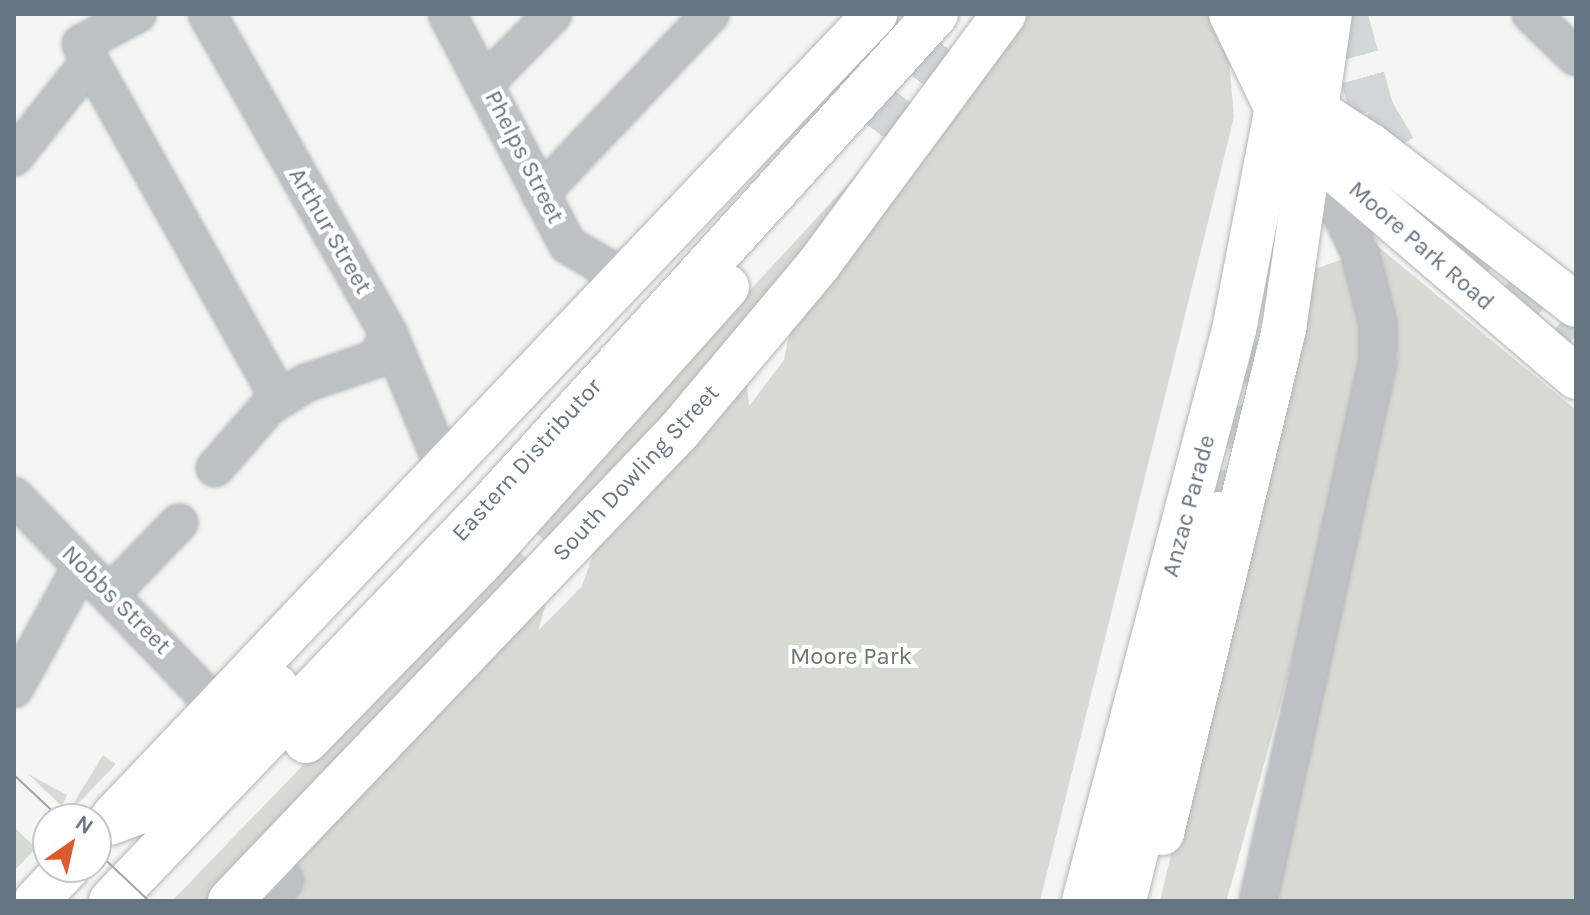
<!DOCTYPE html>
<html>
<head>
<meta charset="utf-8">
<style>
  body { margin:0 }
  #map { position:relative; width:1590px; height:915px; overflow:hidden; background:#f5f6f2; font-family:Karla,sans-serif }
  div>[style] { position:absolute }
  .green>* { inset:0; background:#d5dad2 }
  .highway-tunnel>* { height:44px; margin-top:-22px; transform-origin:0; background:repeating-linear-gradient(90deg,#d1d6d6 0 44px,transparent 0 66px) }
  .roads { filter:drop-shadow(0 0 2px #b0b5b9) drop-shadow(0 0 2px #b0b5b9) }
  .minor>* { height:36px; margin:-18px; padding:0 18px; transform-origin:18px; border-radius:18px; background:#bcc1c4 }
  .major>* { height:44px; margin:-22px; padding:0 22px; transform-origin:22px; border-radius:22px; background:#fff }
  .highway>* { height:44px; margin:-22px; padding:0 22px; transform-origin:22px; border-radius:22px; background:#fff }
  .tram>* { height:2px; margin:-1px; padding:0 1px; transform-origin:1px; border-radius:1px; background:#9ea5aa }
  span { translate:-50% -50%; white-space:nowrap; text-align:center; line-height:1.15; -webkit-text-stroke:8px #fff; paint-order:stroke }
  .street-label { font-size:24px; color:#667582 }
  .park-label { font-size:24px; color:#687965 }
  .frame { position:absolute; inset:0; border:16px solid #667582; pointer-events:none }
  .north { position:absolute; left:32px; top:803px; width:80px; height:80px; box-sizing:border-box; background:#fff; border:2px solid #c2c8cd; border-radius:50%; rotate:34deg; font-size:22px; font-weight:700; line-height:32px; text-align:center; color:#667582 }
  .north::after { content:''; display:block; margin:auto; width:28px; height:36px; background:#da5b2e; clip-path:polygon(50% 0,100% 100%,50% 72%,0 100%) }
</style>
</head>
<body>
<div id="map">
  <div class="green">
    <div style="clip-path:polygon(1022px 14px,1207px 14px,1228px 49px,1234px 117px,1040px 901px,277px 901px,281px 869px,550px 589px,538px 631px,582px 586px,600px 534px,746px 374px,749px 406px,784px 360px,793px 316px)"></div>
    <div style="clip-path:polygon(870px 160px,862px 196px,549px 545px,531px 528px)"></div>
    <div style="clip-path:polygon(1375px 244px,1576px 410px,1576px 901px,1272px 901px,1398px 357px)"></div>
    <div style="clip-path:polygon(1349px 257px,1365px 331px,1353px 437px,1233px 878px,1226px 901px,1160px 901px,1309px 271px)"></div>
    <div style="clip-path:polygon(514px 546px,531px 563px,209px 901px,172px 901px)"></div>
    <div style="clip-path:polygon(103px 755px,116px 764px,69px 813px,28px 774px,67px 795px,63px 804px,70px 809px)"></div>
    <div style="clip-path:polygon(14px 827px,36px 848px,14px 871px)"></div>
  </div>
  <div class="highway-tunnel">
    <div style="left:1345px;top:14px;width:101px;rotate:74.4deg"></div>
    <div style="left:1372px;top:111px;width:77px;rotate:59.4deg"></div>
    <div style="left:870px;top:127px;width:120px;rotate:-52.5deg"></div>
    <div style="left:1463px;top:234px;width:152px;rotate:41.8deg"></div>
    <div style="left:1220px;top:514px;width:193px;rotate:-80.1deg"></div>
  </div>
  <div class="roads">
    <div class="minor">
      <div style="left:207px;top:14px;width:369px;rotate:60.4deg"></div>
      <div style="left:389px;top:335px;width:130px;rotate:67.4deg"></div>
      <div style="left:447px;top:14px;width:261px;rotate:62.4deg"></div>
      <div style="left:568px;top:245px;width:65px;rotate:30.5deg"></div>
      <div style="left:1531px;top:14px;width:62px;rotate:43.7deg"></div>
      <div style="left:90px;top:61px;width:388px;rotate:60.7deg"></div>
      <div style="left:486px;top:82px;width:95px;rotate:-45.4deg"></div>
      <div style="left:14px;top:157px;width:122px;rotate:-51.6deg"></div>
      <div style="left:90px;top:61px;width:19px;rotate:-118deg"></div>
      <div style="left:81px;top:44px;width:64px;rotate:-28.2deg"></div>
      <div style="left:540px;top:194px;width:248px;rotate:-46.6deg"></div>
      <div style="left:215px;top:468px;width:82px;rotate:-48.9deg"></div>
      <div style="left:269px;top:406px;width:44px;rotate:-31.9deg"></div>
      <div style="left:306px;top:383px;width:74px;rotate:-18.9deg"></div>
      <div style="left:376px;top:359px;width:27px;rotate:-62deg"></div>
      <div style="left:14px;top:496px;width:291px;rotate:46.1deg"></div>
      <div style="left:113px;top:591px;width:95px;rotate:-45.9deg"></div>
      <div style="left:14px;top:689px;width:139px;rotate:-61.2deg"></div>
      <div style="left:265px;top:901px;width:28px;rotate:-46deg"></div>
      <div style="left:1258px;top:901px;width:553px;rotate:-77.47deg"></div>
      <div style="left:1378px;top:361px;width:37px;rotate:-90deg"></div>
      <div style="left:1378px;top:324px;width:73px;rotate:-104.2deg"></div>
      <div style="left:1360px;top:253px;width:110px;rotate:-115.9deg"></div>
    </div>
    <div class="major">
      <div style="left:1231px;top:14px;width:103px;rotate:64.2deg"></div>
      <div style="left:1276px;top:107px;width:53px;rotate:51.2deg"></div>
      <div style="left:1309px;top:148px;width:352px;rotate:40.6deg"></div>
      <div style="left:1290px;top:103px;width:23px;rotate:13deg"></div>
      <div style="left:1312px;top:108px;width:70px;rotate:32.8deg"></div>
      <div style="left:1371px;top:146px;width:259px;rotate:37.8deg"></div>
      <div style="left:114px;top:816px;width:1106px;rotate:-46.5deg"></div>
      <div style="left:1162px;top:833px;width:519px;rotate:-76.39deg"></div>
      <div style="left:1284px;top:329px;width:318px;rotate:-81.7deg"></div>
      <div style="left:36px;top:901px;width:47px;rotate:-46.7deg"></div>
      <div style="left:230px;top:901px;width:650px;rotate:-46.31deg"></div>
      <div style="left:679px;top:431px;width:218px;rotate:-50deg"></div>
      <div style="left:819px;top:264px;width:311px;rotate:-53.5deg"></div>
      <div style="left:1084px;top:901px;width:590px;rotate:-75.28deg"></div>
      <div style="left:1234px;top:330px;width:322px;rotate:-79.1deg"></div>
    </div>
    <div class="highway">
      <div style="left:1262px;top:14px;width:94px;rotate:81.4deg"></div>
      <div style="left:306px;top:741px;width:250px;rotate:-45.6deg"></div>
      <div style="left:481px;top:562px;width:369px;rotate:-48.2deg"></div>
      <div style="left:109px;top:823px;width:40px;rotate:-20.2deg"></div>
      <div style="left:147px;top:809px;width:178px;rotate:-43.6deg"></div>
      <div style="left:111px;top:901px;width:547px;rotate:-46.26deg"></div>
      <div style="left:489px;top:506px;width:665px;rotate:-47.74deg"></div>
      <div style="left:1124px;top:901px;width:399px;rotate:-76.1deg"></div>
    </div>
  </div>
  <div class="tram">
    <div style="left:14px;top:775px;width:64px;rotate:43.1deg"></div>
    <div style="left:96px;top:851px;width:73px;rotate:43.3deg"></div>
  </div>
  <div class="street-label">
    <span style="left:524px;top:157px;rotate:63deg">Phelps Street</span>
    <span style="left:330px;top:231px;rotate:60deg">Arthur Street</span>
    <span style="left:1421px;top:246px;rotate:41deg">Moore Park Road</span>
    <span style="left:527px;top:460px;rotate:-48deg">Eastern Distributor</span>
    <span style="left:636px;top:473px;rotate:-47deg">South Dowling Street</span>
    <span style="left:1189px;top:506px;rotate:-75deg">Anzac Parade</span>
    <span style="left:116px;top:600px;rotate:45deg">Nobbs Street</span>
  </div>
  <div class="park-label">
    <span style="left:851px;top:657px">Moore Park</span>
  </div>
  <div class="frame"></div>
  <div class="north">N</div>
</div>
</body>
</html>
